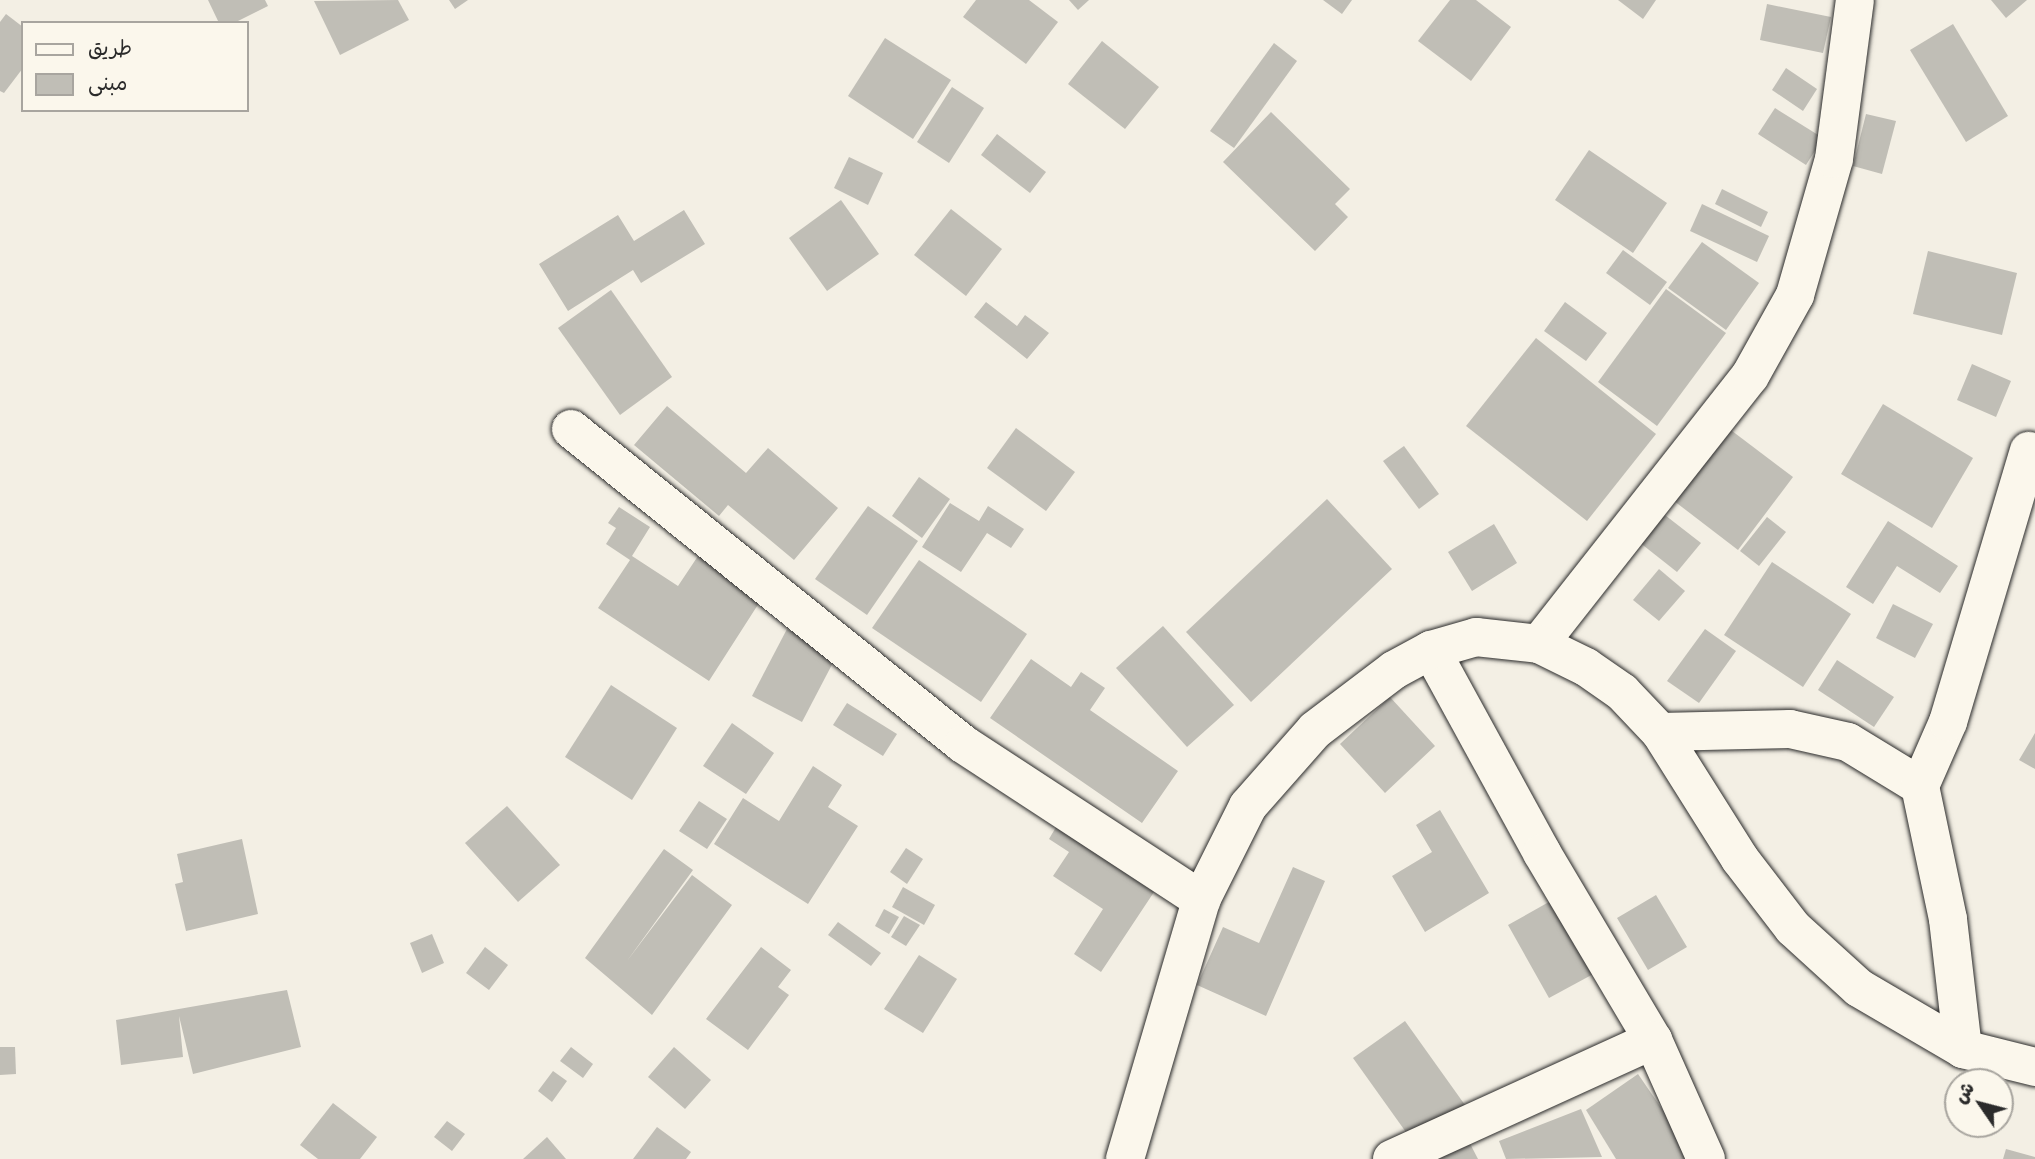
<!DOCTYPE html>
<html>
<head>
<meta charset="utf-8">
<style>
  body { margin:0 }
  #map { position:relative; width:2035px; height:1159px; overflow:hidden; background:#f3efe4; font-family:Mali,"Playpen Sans Arabic",sans-serif }
  div>[style] { position:absolute }
  .building>* { inset:0; background:#c0beb6 }
  .roads { filter:drop-shadow(0 0 2px #2b2b2b) drop-shadow(0 0 2px #2b2b2b) }
  .street>* { height:38px; margin:-19px; padding:0 19px; transform-origin:19px; border-radius:19px; background:#fbf7ec }
  .secondary>* { height:38px; margin:-19px; padding:0 19px; transform-origin:19px; border-radius:19px; background:#fbf7ec }
  span { translate:-50% -50%; white-space:nowrap; text-align:center; line-height:1.15; -webkit-text-stroke:7px #fbf7ec; paint-order:stroke }
  .legend { position:absolute; left:21px; top:21px; width:228px; height:91px; box-sizing:border-box; background:#fbf7ec; border:2px solid #a8a59f; margin:0; padding:9px 12px; list-style:none; font-size:21px; color:#2b2b2b }
  .legend li { display:flex; align-items:center; gap:14px; height:35px }
  .legend b { width:35px; border:2px solid #a8a59f }
  .north { position:absolute; left:1944px; top:1068px; width:70px; height:70px; box-sizing:border-box; background:#fbf7ec; border:2px solid #a8a59f; border-radius:50%; rotate:305deg; font-size:19px; font-weight:700; line-height:28px; text-align:center; color:#2b2b2b }
  .north::after { content:''; display:block; margin:auto; width:24px; height:32px; background:#2b2b2b; clip-path:polygon(50% 0,100% 100%,50% 72%,0 100%) }
</style>
</head>
<body>
<div id="map">
  <div class="building">
    <div style="clip-path:polygon(208px 0,265px 0,268px 6px,234px 23px,219px 23px)"></div>
    <div style="clip-path:polygon(398px 0,409px 20px,340px 55px,314px 1px)"></div>
    <div style="clip-path:polygon(449px 0,468px 0,455px 9px)"></div>
    <div style="clip-path:polygon(976px 0,1029px 0,1058px 22px,1026px 64px,963px 17px)"></div>
    <div style="clip-path:polygon(1069px 0,1089px 0,1078px 10px)"></div>
    <div style="clip-path:polygon(1323px 0,1352px 0,1342px 14px)"></div>
    <div style="clip-path:polygon(1450px 0,1476px 0,1511px 27px,1471px 81px,1418px 41px)"></div>
    <div style="clip-path:polygon(1618px 0,1656px 0,1643px 19px)"></div>
    <div style="clip-path:polygon(1991px 0,2027px 0,2006px 18px)"></div>
    <div style="clip-path:polygon(1767px 4px,1831px 17px,1823px 53px,1760px 40px)"></div>
    <div style="clip-path:polygon(6px 14px,23px 27px,23px 68px,4px 93px,0 91px,0 22px)"></div>
    <div style="clip-path:polygon(1953px 24px,2008px 116px,1966px 142px,1910px 50px)"></div>
    <div style="clip-path:polygon(885px 38px,951px 80px,913px 139px,848px 96px)"></div>
    <div style="clip-path:polygon(1102px 41px,1159px 87px,1125px 129px,1068px 84px)"></div>
    <div style="clip-path:polygon(1274px 43px,1297px 61px,1234px 148px,1210px 131px)"></div>
    <div style="clip-path:polygon(1786px 68px,1817px 89px,1803px 111px,1772px 90px)"></div>
    <div style="clip-path:polygon(952px 87px,984px 108px,949px 163px,917px 142px)"></div>
    <div style="clip-path:polygon(1775px 108px,1823px 138px,1806px 165px,1758px 134px)"></div>
    <div style="clip-path:polygon(1271px 112px,1350px 189px,1335px 204px,1348px 217px,1315px 251px,1223px 162px)"></div>
    <div style="clip-path:polygon(1866px 114px,1896px 121px,1882px 174px,1853px 166px)"></div>
    <div style="clip-path:polygon(997px 134px,1046px 172px,1030px 193px,981px 155px)"></div>
    <div style="clip-path:polygon(1589px 150px,1667px 203px,1633px 253px,1555px 200px)"></div>
    <div style="clip-path:polygon(849px 157px,883px 173px,868px 205px,834px 188px)"></div>
    <div style="clip-path:polygon(1722px 189px,1768px 212px,1761px 227px,1715px 204px)"></div>
    <div style="clip-path:polygon(841px 200px,879px 254px,827px 291px,789px 238px)"></div>
    <div style="clip-path:polygon(1702px 204px,1769px 236px,1757px 262px,1690px 231px)"></div>
    <div style="clip-path:polygon(951px 209px,1002px 249px,966px 296px,914px 255px)"></div>
    <div style="clip-path:polygon(684px 210px,705px 244px,641px 283px,633px 270px,568px 311px,539px 264px,618px 215px,634px 241px)"></div>
    <div style="clip-path:polygon(1702px 242px,1759px 283px,1726px 330px,1668px 288px)"></div>
    <div style="clip-path:polygon(1623px 250px,1667px 282px,1650px 305px,1606px 273px)"></div>
    <div style="clip-path:polygon(1928px 251px,2017px 273px,2002px 335px,1913px 314px)"></div>
    <div style="clip-path:polygon(1666px 289px,1726px 333px,1657px 426px,1598px 382px)"></div>
    <div style="clip-path:polygon(611px 290px,672px 377px,620px 415px,558px 328px)"></div>
    <div style="clip-path:polygon(986px 302px,1017px 326px,1025px 315px,1049px 333px,1027px 359px,974px 317px)"></div>
    <div style="clip-path:polygon(1565px 302px,1607px 333px,1586px 361px,1544px 331px)"></div>
    <div style="clip-path:polygon(1536px 338px,1656px 434px,1587px 521px,1466px 426px)"></div>
    <div style="clip-path:polygon(1972px 364px,2011px 381px,1996px 417px,1957px 400px)"></div>
    <div style="clip-path:polygon(1883px 404px,1973px 458px,1932px 528px,1841px 474px)"></div>
    <div style="clip-path:polygon(667px 406px,746px 473px,768px 448px,838px 508px,794px 560px,728px 505px,719px 516px,634px 445px)"></div>
    <div style="clip-path:polygon(1703px 409px,1793px 477px,1738px 550px,1648px 481px)"></div>
    <div style="clip-path:polygon(1016px 428px,1075px 472px,1046px 511px,987px 468px)"></div>
    <div style="clip-path:polygon(1404px 446px,1439px 494px,1419px 509px,1383px 461px)"></div>
    <div style="clip-path:polygon(919px 477px,950px 499px,922px 538px,892px 516px)"></div>
    <div style="clip-path:polygon(1327px 499px,1392px 569px,1251px 702px,1186px 632px)"></div>
    <div style="clip-path:polygon(950px 503px,979px 521px,988px 506px,1024px 529px,1011px 548px,987px 533px,961px 572px,922px 547px)"></div>
    <div style="clip-path:polygon(868px 506px,918px 541px,867px 615px,815px 579px)"></div>
    <div style="clip-path:polygon(619px 507px,650px 527px,632px 556px,678px 586px,704px 547px,768px 589px,709px 681px,598px 608px,630px 560px,606px 544px,616px 528px,608px 523px)"></div>
    <div style="clip-path:polygon(1661px 512px,1701px 543px,1677px 572px,1639px 542px)"></div>
    <div style="clip-path:polygon(1767px 517px,1786px 532px,1759px 566px,1740px 551px)"></div>
    <div style="clip-path:polygon(1888px 521px,1958px 566px,1940px 593px,1897px 566px,1873px 604px,1846px 587px)"></div>
    <div style="clip-path:polygon(1494px 524px,1517px 563px,1472px 591px,1448px 552px)"></div>
    <div style="clip-path:polygon(919px 560px,1027px 634px,981px 702px,872px 628px)"></div>
    <div style="clip-path:polygon(1772px 562px,1851px 614px,1803px 687px,1724px 635px)"></div>
    <div style="clip-path:polygon(1659px 569px,1685px 591px,1659px 621px,1633px 600px)"></div>
    <div style="clip-path:polygon(1893px 604px,1933px 624px,1915px 658px,1876px 638px)"></div>
    <div style="clip-path:polygon(1163px 626px,1234px 705px,1187px 747px,1116px 668px)"></div>
    <div style="clip-path:polygon(787px 629px,837px 655px,802px 722px,752px 696px)"></div>
    <div style="clip-path:polygon(1705px 629px,1736px 651px,1699px 703px,1667px 681px)"></div>
    <div style="clip-path:polygon(1031px 659px,1071px 687px,1081px 672px,1105px 688px,1090px 710px,1178px 771px,1142px 823px,990px 718px)"></div>
    <div style="clip-path:polygon(1837px 660px,1894px 697px,1874px 727px,1818px 690px)"></div>
    <div style="clip-path:polygon(611px 685px,677px 728px,632px 800px,565px 757px)"></div>
    <div style="clip-path:polygon(1390px 697px,1435px 746px,1385px 793px,1340px 744px)"></div>
    <div style="clip-path:polygon(847px 703px,897px 734px,883px 756px,833px 725px)"></div>
    <div style="clip-path:polygon(732px 723px,774px 753px,746px 794px,703px 766px)"></div>
    <div style="clip-path:polygon(2035px 733px,2035px 769px,2019px 760px)"></div>
    <div style="clip-path:polygon(813px 766px,842px 785px,828px 807px,858px 826px,808px 904px,714px 844px,743px 798px,779px 821px)"></div>
    <div style="clip-path:polygon(699px 801px,727px 819px,707px 849px,679px 831px)"></div>
    <div style="clip-path:polygon(507px 806px,560px 865px,518px 902px,465px 843px)"></div>
    <div style="clip-path:polygon(1440px 810px,1489px 893px,1425px 932px,1392px 876px,1432px 852px,1416px 825px)"></div>
    <div style="clip-path:polygon(1056px 827px,1154px 892px,1101px 972px,1074px 954px,1103px 909px,1053px 876px,1069px 852px,1049px 839px)"></div>
    <div style="clip-path:polygon(242px 839px,258px 914px,186px 931px,175px 884px,183px 882px,177px 854px)"></div>
    <div style="clip-path:polygon(906px 848px,923px 859px,907px 884px,890px 872px)"></div>
    <div style="clip-path:polygon(664px 849px,693px 870px,627px 961px,692px 875px,732px 905px,652px 1015px,585px 958px)"></div>
    <div style="clip-path:polygon(1293px 867px,1325px 881px,1266px 1016px,1197px 985px,1223px 927px,1259px 943px)"></div>
    <div style="clip-path:polygon(903px 887px,935px 905px,924px 925px,892px 907px)"></div>
    <div style="clip-path:polygon(1656px 895px,1687px 947px,1648px 970px,1617px 918px)"></div>
    <div style="clip-path:polygon(1556px 898px,1597px 972px,1549px 998px,1508px 925px)"></div>
    <div style="clip-path:polygon(884px 909px,899px 917px,889px 934px,875px 926px)"></div>
    <div style="clip-path:polygon(904px 916px,920px 925px,906px 946px,891px 937px)"></div>
    <div style="clip-path:polygon(838px 922px,881px 953px,871px 966px,828px 935px)"></div>
    <div style="clip-path:polygon(432px 934px,444px 963px,422px 973px,410px 943px)"></div>
    <div style="clip-path:polygon(485px 947px,508px 965px,489px 990px,466px 973px)"></div>
    <div style="clip-path:polygon(761px 947px,791px 970px,778px 987px,789px 995px,748px 1050px,706px 1019px)"></div>
    <div style="clip-path:polygon(919px 955px,957px 979px,923px 1033px,884px 1009px)"></div>
    <div style="clip-path:polygon(287px 990px,301px 1047px,193px 1074px,179px 1016px,183px 1057px,121px 1065px,116px 1020px)"></div>
    <div style="clip-path:polygon(1405px 1021px,1465px 1105px,1413px 1142px,1353px 1058px)"></div>
    <div style="clip-path:polygon(0 1047px,15px 1047px,16px 1074px,0 1075px)"></div>
    <div style="clip-path:polygon(571px 1047px,593px 1064px,583px 1078px,560px 1061px)"></div>
    <div style="clip-path:polygon(674px 1047px,711px 1080px,685px 1109px,648px 1077px)"></div>
    <div style="clip-path:polygon(553px 1071px,567px 1081px,552px 1102px,538px 1091px)"></div>
    <div style="clip-path:polygon(1638px 1074px,1693px 1154px,1686px 1159px,1616px 1159px,1586px 1110px)"></div>
    <div style="clip-path:polygon(333px 1103px,377px 1137px,360px 1159px,318px 1159px,300px 1145px)"></div>
    <div style="clip-path:polygon(1581px 1109px,1602px 1157px,1506px 1159px,1499px 1141px)"></div>
    <div style="clip-path:polygon(447px 1121px,465px 1134px,452px 1151px,434px 1137px)"></div>
    <div style="clip-path:polygon(657px 1127px,691px 1152px,686px 1159px,633px 1159px)"></div>
    <div style="clip-path:polygon(1465px 1134px,1478px 1159px,1416px 1159px)"></div>
    <div style="clip-path:polygon(547px 1137px,566px 1159px,523px 1159px)"></div>
    <div style="clip-path:polygon(2006px 1149px,2035px 1157px,2035px 1159px,2003px 1159px)"></div>
  </div>
  <div class="roads">
    <div class="street">
      <div style="left:571px;top:429px;width:503px;rotate:38.78deg"></div>
      <div style="left:963px;top:744px;width:285px;rotate:33.2deg"></div>
      <div style="left:1431px;top:650px;width:231px;rotate:61.3deg"></div>
      <div style="left:1542px;top:853px;width:217px;rotate:59.3deg"></div>
      <div style="left:1653px;top:1040px;width:130px;rotate:66deg"></div>
      <div style="left:1660px;top:732px;width:130px;rotate:-1.3deg"></div>
      <div style="left:1790px;top:729px;width:59px;rotate:12.6deg"></div>
      <div style="left:1848px;top:742px;width:84px;rotate:31.4deg"></div>
      <div style="left:1963px;top:1049px;width:131px;rotate:-96.6deg"></div>
      <div style="left:1948px;top:919px;width:136px;rotate:-101.9deg"></div>
      <div style="left:1920px;top:786px;width:70px;rotate:-66.4deg"></div>
      <div style="left:1948px;top:722px;width:283px;rotate:-73.4deg"></div>
      <div style="left:1392px;top:1159px;width:287px;rotate:-24.5deg"></div>
    </div>
    <div class="secondary">
      <div style="left:1539px;top:644px;width:341px;rotate:-51.8deg"></div>
      <div style="left:1750px;top:376px;width:93px;rotate:-60.9deg"></div>
      <div style="left:1795px;top:295px;width:141px;rotate:-74deg"></div>
      <div style="left:1834px;top:159px;width:160px;rotate:-82.5deg"></div>
      <div style="left:1125px;top:1159px;width:270px;rotate:-73.6deg"></div>
      <div style="left:1201px;top:900px;width:105px;rotate:-63.4deg"></div>
      <div style="left:1248px;top:806px;width:101px;rotate:-48.6deg"></div>
      <div style="left:1315px;top:730px;width:99px;rotate:-37.2deg"></div>
      <div style="left:1394px;top:670px;width:42px;rotate:-28.4deg"></div>
      <div style="left:1431px;top:650px;width:47px;rotate:-16.1deg"></div>
      <div style="left:1476px;top:637px;width:63px;rotate:6.3deg"></div>
      <div style="left:1539px;top:644px;width:52px;rotate:26.1deg"></div>
      <div style="left:1586px;top:667px;width:44px;rotate:34.8deg"></div>
      <div style="left:1622px;top:692px;width:55px;rotate:46.5deg"></div>
      <div style="left:1660px;top:732px;width:150px;rotate:57.8deg"></div>
      <div style="left:1740px;top:859px;width:87px;rotate:52.5deg"></div>
      <div style="left:1793px;top:928px;width:89px;rotate:42.3deg"></div>
      <div style="left:1859px;top:988px;width:121px;rotate:30.4deg"></div>
      <div style="left:1963px;top:1049px;width:74px;rotate:14deg"></div>
    </div>
  </div>
  <ul class="legend">
  <li><b style="height:9px;background:#fbf7ec"></b>طريق</li>
  <li><b style="height:19px;background:#c0beb6"></b>مبنى</li>
  </ul>
  <div class="north">ش</div>
</div>
</body>
</html>
